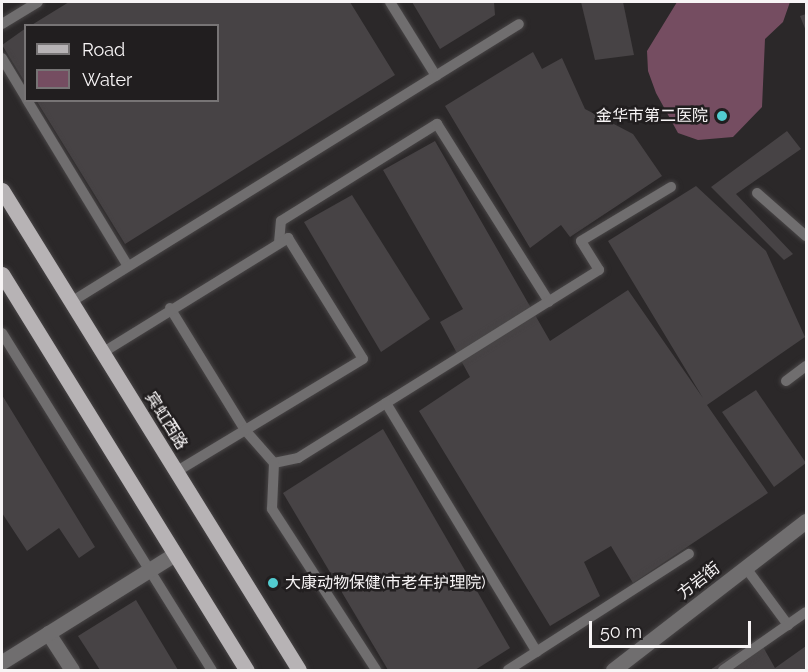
<!DOCTYPE html>
<html>
<head>
<meta charset="utf-8">
<style>
  body { margin:0 }
  #map { position:relative; width:808px; height:672px; overflow:hidden; background:#2b2829; font-family:Raleway,"Noto Sans SC",sans-serif }
  div>[style] { position:absolute }
  .water>* { inset:0; background:#754d61 }
  .building>* { inset:0; background:#474345 }
  .roads { filter:drop-shadow(0 0 2px #484546) drop-shadow(0 0 2px #484546) }
  .lane>* { height:10px; margin:-5px; padding:0 5px; transform-origin:5px; border-radius:5px; background:#706e6f }
  .street>* { height:15px; margin:-7.5px; padding:0 7.5px; transform-origin:7.5px; border-radius:7.5px; background:#706e6f }
  .primary>* { height:15px; margin:-7.5px; padding:0 7.5px; transform-origin:7.5px; border-radius:7.5px; background:#b7b3b5 }
  .dots>* { width:16px; height:16px; translate:-50% -50%; box-sizing:border-box; border:3px solid #211e1f; border-radius:50% }
  span { translate:-50% -50%; white-space:nowrap; text-align:center; line-height:1.15; -webkit-text-stroke:5px #211e1f; paint-order:stroke }
  .poi-label { font-size:16px; color:#f7f4f5 }
  .right { translate:-100% -50%; text-align:right }
  .left { translate:0 -50%; text-align:left }
  .street-label { font-size:16px; color:#f7f4f5 }
  .frame { position:absolute; inset:0; border:3px solid #f7f4f5; pointer-events:none }
  .legend { position:absolute; left:24px; top:24px; width:195px; height:78px; box-sizing:border-box; background:#211e1f; border:2px solid #777475; margin:0; padding:8px 10px; list-style:none; font-size:18px; color:#f7f4f5 }
  .legend li { display:flex; align-items:center; gap:12px; height:30px }
  .legend b { width:30px; border:2px solid #777475 }
  .scale { position:absolute; left:589px; top:621px; width:162px; height:27px; box-sizing:border-box; border:3px solid #f7f4f5; border-top:0; padding-left:8px; font-size:18px; line-height:21px; white-space:nowrap; color:#f7f4f5; -webkit-text-stroke:4px #211e1f; paint-order:stroke }
</style>
</head>
<body>
<div id="map">
  <div class="water">
    <div style="clip-path:polygon(677px 2px,790px 2px,783px 22px,765px 39px,762px 107px,733px 137px,698px 140px,678px 133px,656px 93px,648px 71px,647px 51px)"></div>
  </div>
  <div class="building">
    <div style="clip-path:polygon(69px 2px,350px 2px,395px 75px,125px 244px,36px 100px,218px 100px,218px 26px,30px 26px)"></div>
    <div style="clip-path:polygon(412px 2px,494px 2px,495px 15px,440px 49px)"></div>
    <div style="clip-path:polygon(581px 2px,623px 2px,634px 55px,595px 60px)"></div>
    <div style="clip-path:polygon(806px 14px,806px 31px,800px 16px)"></div>
    <div style="clip-path:polygon(26px 28px,26px 84px,2px 45px)"></div>
    <div style="clip-path:polygon(533px 52px,542px 69px,562px 58px,585px 109px,633px 134px,662px 176px,570px 237px,561px 225px,530px 248px,445px 106px)"></div>
    <div style="clip-path:polygon(787px 131px,801px 149px,736px 194px,793px 254px,784px 260px,711px 187px)"></div>
    <div style="clip-path:polygon(435px 141px,550px 341px,628px 290px,703px 398px,608px 241px,696px 186px,766px 251px,805px 337px,707px 405px,768px 493px,633px 583px,611px 546px,584px 562px,600px 596px,550px 626px,419px 411px,470px 377px,440px 322px,463px 309px,383px 170px)"></div>
    <div style="clip-path:polygon(352px 195px,430px 319px,381px 352px,304px 222px)"></div>
    <div style="clip-path:polygon(756px 390px,806px 463px,774px 487px,722px 412px)"></div>
    <div style="clip-path:polygon(2px 395px,95px 547px,79px 558px,59px 528px,27px 551px,2px 513px)"></div>
    <div style="clip-path:polygon(383px 429px,510px 648px,475px 670px,388px 670px,283px 493px)"></div>
    <div style="clip-path:polygon(136px 600px,178px 670px,100px 670px,78px 636px)"></div>
    <div style="clip-path:polygon(758px 638px,775px 668px,806px 646px,806px 670px,710px 670px)"></div>
  </div>
  <div class="roads">
    <div class="lane">
      <div style="left:390px;top:2px;width:87px;rotate:58.1deg"></div>
      <div style="left:2px;top:24px;width:42px;rotate:-31.4deg"></div>
      <div style="left:2px;top:58px;width:47px;rotate:59deg"></div>
      <div style="left:27px;top:100px;width:194px;rotate:58.7deg"></div>
      <div style="left:757px;top:193px;width:65px;rotate:41.3deg"></div>
      <div style="left:279px;top:243px;width:22px;rotate:-85deg"></div>
      <div style="left:281px;top:221px;width:184px;rotate:-31.9deg"></div>
      <div style="left:437px;top:124px;width:210px;rotate:57.8deg"></div>
      <div style="left:71px;top:302px;width:527px;rotate:-31.82deg"></div>
      <div style="left:170px;top:308px;width:143px;rotate:58.4deg"></div>
      <div style="left:245px;top:430px;width:44px;rotate:48.7deg"></div>
      <div style="left:274px;top:463px;width:25px;rotate:-12deg"></div>
      <div style="left:298px;top:458px;width:355px;rotate:-32deg"></div>
      <div style="left:599px;top:270px;width:34px;rotate:-122deg"></div>
      <div style="left:581px;top:241px;width:105px;rotate:-31deg"></div>
      <div style="left:2px;top:333px;width:397px;rotate:58.1deg"></div>
      <div style="left:102px;top:353px;width:219px;rotate:-31.7deg"></div>
      <div style="left:288px;top:238px;width:142px;rotate:58.2deg"></div>
      <div style="left:363px;top:359px;width:218px;rotate:148.9deg"></div>
      <div style="left:786px;top:381px;width:25px;rotate:-37deg"></div>
      <div style="left:386px;top:403px;width:291px;rotate:58.8deg"></div>
      <div style="left:274px;top:463px;width:46px;rotate:92.5deg"></div>
      <div style="left:272px;top:509px;width:192px;rotate:57.1deg"></div>
      <div style="left:746px;top:568px;width:71px;rotate:53.6deg"></div>
      <div style="left:508px;top:670px;width:215px;rotate:-32.7deg"></div>
      <div style="left:723px;top:670px;width:101px;rotate:-34.9deg"></div>
    </div>
    <div class="street">
      <div style="left:48px;top:633px;width:44px;rotate:57deg"></div>
      <div style="left:2px;top:662px;width:204px;rotate:-32deg"></div>
      <div style="left:613px;top:670px;width:244px;rotate:-37.7deg"></div>
    </div>
    <div class="primary">
      <div style="left:2px;top:190px;width:564px;rotate:58.25deg"></div>
      <div style="left:2px;top:274px;width:466px;rotate:58.3deg"></div>
    </div>
  </div>
  <div class="dots">
    <div style="left:722px;top:116px;background:#52ccd0"></div>
    <div style="left:273px;top:583px;background:#52ccd0"></div>
  </div>
  <div class="poi-label">
    <span class="right" style="left:708px;top:116px">金华市第二医院</span>
    <span class="left" style="left:285px;top:583px">大康动物保健(市老年护理院)</span>
  </div>
  <div class="street-label">
    <span style="left:166px;top:421px;rotate:58deg">宾虹西路</span>
    <span style="left:699px;top:581px;rotate:-38deg">方岩街</span>
  </div>
  <div class="frame"></div>
  <ul class="legend">
  <li><b style="height:8px;background:#b7b3b5"></b>Road</li>
  <li><b style="height:16px;background:#754d61"></b>Water</li>
  </ul>
  <div class="scale">50 m</div>
</div>
</body>
</html>
